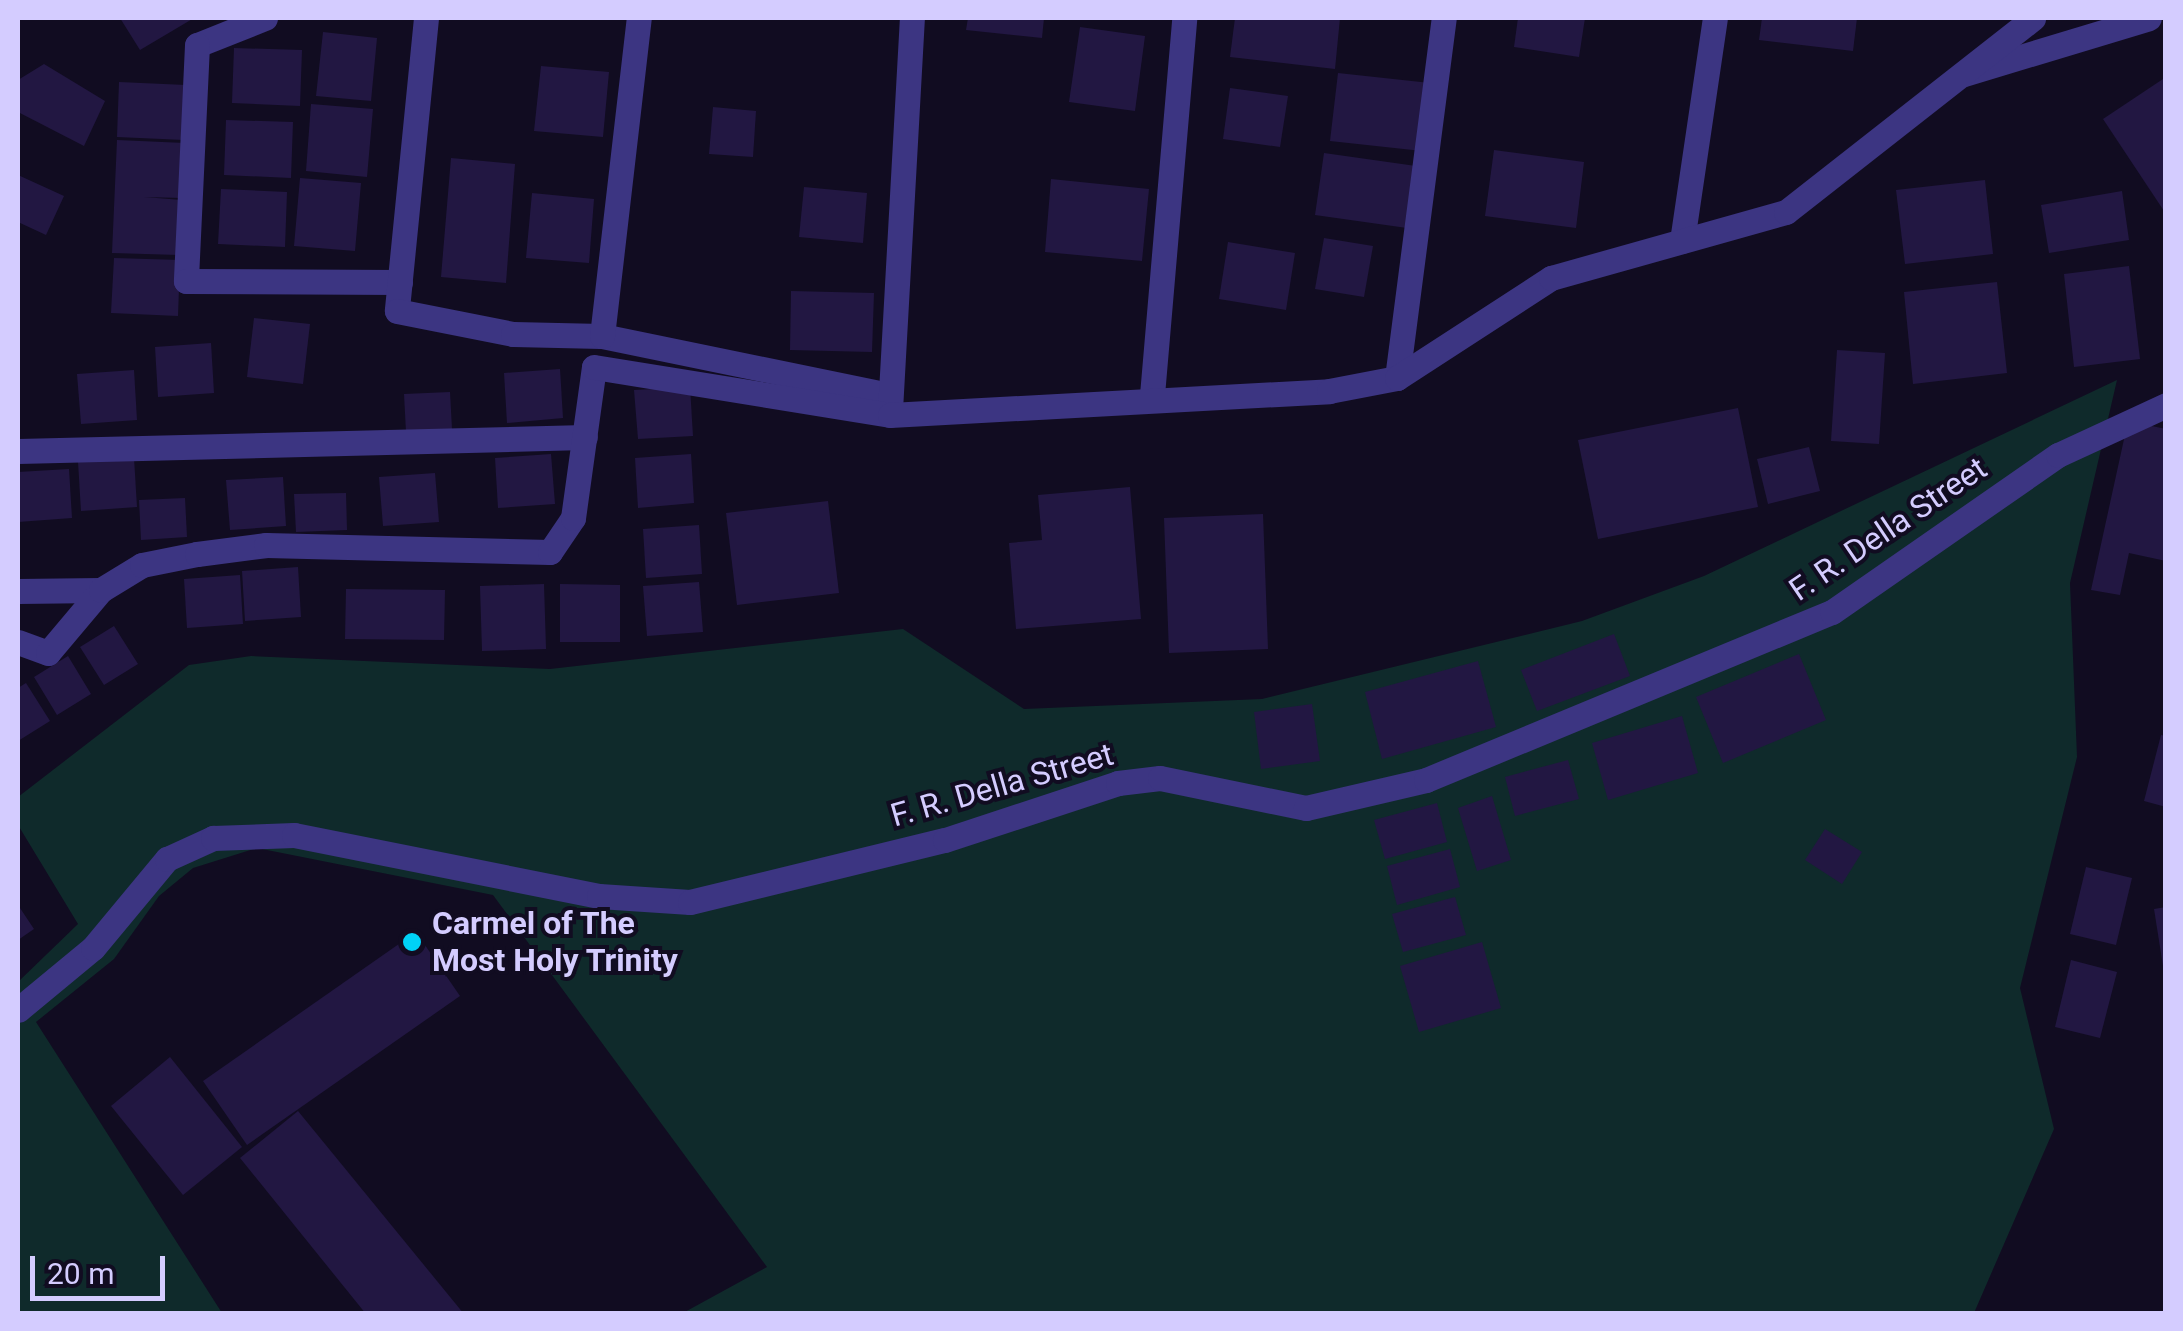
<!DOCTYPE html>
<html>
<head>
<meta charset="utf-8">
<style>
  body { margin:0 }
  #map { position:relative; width:2183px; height:1331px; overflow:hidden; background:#110c21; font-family:Roboto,sans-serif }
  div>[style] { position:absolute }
  .green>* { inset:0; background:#0f2a2b }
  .building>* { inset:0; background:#221742 }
  .minor>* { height:25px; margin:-12.5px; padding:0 12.5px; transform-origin:12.5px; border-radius:12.5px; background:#3c3582 }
  .dots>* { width:28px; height:28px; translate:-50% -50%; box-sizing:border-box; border:5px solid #110c21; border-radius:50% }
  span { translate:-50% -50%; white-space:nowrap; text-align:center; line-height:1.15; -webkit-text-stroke:8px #110c21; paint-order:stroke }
  .street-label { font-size:32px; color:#d4ccff }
  .poi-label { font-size:32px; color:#d4ccff; font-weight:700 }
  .left { translate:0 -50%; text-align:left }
  .frame { position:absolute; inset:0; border:20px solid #d4ccff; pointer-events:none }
  .scale { position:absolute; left:30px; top:1256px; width:135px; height:45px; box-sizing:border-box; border:5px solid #d4ccff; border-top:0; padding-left:12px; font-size:30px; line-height:35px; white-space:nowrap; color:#d4ccff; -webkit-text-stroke:8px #110c21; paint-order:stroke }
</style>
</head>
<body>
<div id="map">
  <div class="green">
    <div style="clip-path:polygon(2117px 380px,2070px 583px,2077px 757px,2020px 988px,2054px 1129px,1974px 1313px,683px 1313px,767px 1267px,493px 895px,257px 848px,193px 868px,159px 896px,114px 959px,36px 1022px,222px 1313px,18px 1314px,18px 982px,78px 924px,18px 825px,18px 797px,189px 665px,251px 656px,550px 669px,903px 629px,1024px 709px,1262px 699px,1582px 621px,1704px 576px)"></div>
  </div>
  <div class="building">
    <div style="clip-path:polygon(120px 18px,194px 18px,140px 50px)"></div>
    <div style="clip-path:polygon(968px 18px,1044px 18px,1042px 38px,966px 30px)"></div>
    <div style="clip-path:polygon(1235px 18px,1340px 18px,1335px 69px,1230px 57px)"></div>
    <div style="clip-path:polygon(1518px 18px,1585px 18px,1579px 57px,1514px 47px)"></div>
    <div style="clip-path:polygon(1762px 18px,1857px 18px,1853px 51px,1759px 40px)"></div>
    <div style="clip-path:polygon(1080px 27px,1145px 36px,1135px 111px,1069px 102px)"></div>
    <div style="clip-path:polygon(323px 32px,377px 38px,371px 101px,316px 96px)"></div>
    <div style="clip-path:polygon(234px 48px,302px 50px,300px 106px,232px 103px)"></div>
    <div style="clip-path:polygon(44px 64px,105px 101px,84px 146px,18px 112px,18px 80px)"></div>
    <div style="clip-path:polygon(541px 66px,609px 72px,603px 137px,534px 131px)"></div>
    <div style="clip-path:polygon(1338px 73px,1430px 83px,1422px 151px,1330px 141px)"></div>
    <div style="clip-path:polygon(2166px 77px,2166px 214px,2103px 119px)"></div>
    <div style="clip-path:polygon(119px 82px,186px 85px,184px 140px,117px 137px)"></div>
    <div style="clip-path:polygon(1230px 88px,1288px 96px,1280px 147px,1223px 139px)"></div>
    <div style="clip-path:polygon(311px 104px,373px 109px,367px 177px,306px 171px)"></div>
    <div style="clip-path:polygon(713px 107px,756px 111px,753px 157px,709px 154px)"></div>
    <div style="clip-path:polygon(226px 120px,293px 122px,291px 178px,224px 175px)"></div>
    <div style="clip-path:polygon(117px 140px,185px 143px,182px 198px,144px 197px,182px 200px,179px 255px,112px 253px)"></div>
    <div style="clip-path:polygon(1494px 150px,1584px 162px,1576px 228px,1485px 216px)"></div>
    <div style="clip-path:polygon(1324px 153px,1416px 166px,1407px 228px,1315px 215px)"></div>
    <div style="clip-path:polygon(451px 158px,515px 164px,506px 283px,441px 277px)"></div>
    <div style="clip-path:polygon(18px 175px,64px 196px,46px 235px,18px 222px)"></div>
    <div style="clip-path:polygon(300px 178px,361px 183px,355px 251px,294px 246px)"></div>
    <div style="clip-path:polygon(1051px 179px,1149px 189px,1142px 261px,1045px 252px)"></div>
    <div style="clip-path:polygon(1985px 180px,1993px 254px,1905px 264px,1896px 190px)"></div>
    <div style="clip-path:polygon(804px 187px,867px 193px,863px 243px,799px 237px)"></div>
    <div style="clip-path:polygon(221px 189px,287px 192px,285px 247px,218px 244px)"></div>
    <div style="clip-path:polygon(2122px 191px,2129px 240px,2049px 253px,2041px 205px)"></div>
    <div style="clip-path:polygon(532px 193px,594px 199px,589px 263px,526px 258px)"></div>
    <div style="clip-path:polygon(1324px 238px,1373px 246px,1364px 297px,1315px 289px)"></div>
    <div style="clip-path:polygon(1228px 242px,1295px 253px,1286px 310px,1219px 299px)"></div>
    <div style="clip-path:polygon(114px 258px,180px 260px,178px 316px,111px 313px)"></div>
    <div style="clip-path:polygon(2129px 266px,2140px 359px,2074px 367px,2064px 274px)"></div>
    <div style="clip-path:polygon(1997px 282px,2007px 373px,1913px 384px,1904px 292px)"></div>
    <div style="clip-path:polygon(791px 291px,874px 293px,872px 352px,790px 350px)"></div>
    <div style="clip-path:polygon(254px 318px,310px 324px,303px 384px,247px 377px)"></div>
    <div style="clip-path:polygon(211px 343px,214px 393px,158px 397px,155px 347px)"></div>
    <div style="clip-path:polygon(1837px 350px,1885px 353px,1879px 444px,1831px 441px)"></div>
    <div style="clip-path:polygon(560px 369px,563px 418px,507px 423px,504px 373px)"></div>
    <div style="clip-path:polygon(134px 370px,137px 420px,81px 424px,77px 374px)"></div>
    <div style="clip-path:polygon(690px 387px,693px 436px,638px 439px,634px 390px)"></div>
    <div style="clip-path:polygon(450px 392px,452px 429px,406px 432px,404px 394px)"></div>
    <div style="clip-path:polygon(1738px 408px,1758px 507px,1598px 539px,1578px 440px)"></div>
    <div style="clip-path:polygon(2128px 421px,2166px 429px,2166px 561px,2129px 553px,2120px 595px,2091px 590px)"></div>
    <div style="clip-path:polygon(1809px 447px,1820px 491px,1768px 504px,1757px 459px)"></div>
    <div style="clip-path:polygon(551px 454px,555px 504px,498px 508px,495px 458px)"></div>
    <div style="clip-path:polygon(691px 454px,694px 503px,638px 508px,635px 458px)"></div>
    <div style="clip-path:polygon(134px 458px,137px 507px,81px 511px,78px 462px)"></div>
    <div style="clip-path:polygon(69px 469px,72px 518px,18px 522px,18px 472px)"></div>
    <div style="clip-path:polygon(435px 473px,439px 522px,383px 526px,379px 477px)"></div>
    <div style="clip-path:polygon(283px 477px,286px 526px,230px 530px,226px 480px)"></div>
    <div style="clip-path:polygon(1130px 487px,1141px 619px,1016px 629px,1009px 543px,1042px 540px,1038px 495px)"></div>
    <div style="clip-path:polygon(346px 493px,347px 530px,296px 532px,294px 494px)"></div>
    <div style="clip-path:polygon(185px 498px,187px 537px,141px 540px,139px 500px)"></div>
    <div style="clip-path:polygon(828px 501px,839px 593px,737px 605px,726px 513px)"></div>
    <div style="clip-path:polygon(1263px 514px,1268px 649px,1169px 653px,1164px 518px)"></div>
    <div style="clip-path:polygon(699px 525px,702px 574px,646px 578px,643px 529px)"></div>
    <div style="clip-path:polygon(298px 567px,301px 617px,245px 621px,242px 571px)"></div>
    <div style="clip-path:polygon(240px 575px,243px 624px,187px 628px,184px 579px)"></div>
    <div style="clip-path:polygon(699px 582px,703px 632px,647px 636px,643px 586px)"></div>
    <div style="clip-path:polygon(544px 584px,546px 649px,482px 651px,480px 586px)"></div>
    <div style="clip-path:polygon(560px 584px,620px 585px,620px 642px,560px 642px)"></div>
    <div style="clip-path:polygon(346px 589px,445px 590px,444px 640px,345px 639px)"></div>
    <div style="clip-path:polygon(114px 626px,138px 664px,104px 685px,80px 647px)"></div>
    <div style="clip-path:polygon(1614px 634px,1630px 676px,1537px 711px,1521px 670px)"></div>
    <div style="clip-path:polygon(1799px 654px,1826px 720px,1723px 763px,1696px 697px)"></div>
    <div style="clip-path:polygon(68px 656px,91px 694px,57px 715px,34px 677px)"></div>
    <div style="clip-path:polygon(1478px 661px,1496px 727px,1382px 759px,1365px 692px)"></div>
    <div style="clip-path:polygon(26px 683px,50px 721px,18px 741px,18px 688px)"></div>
    <div style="clip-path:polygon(1312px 704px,1320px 761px,1261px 769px,1254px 712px)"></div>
    <div style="clip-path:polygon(1682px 716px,1698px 773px,1608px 800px,1592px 743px)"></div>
    <div style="clip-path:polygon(2161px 735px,2166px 736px,2166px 807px,2144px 801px)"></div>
    <div style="clip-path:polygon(1568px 760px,1579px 799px,1515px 816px,1505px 777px)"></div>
    <div style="clip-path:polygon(1492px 796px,1511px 860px,1477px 871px,1458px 808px)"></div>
    <div style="clip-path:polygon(1437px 803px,1447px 842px,1385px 859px,1374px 820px)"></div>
    <div style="clip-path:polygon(1825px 829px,1862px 852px,1842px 884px,1805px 860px)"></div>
    <div style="clip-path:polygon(1450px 849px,1460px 887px,1397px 905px,1387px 866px)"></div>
    <div style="clip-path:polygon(2086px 867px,2132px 878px,2116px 945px,2070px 934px)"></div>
    <div style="clip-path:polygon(1455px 897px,1466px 935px,1403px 952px,1392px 914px)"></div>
    <div style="clip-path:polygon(18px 905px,34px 929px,18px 940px)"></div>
    <div style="clip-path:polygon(2166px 907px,2166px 965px,2163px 966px,2154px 909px)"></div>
    <div style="clip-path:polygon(416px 932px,460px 996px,247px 1145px,203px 1081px)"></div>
    <div style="clip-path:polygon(1482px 942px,1501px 1008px,1419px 1032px,1400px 966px)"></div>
    <div style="clip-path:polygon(2071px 960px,2117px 972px,2100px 1038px,2055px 1027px)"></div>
    <div style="clip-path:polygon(170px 1057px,242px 1147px,183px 1195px,111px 1106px)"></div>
    <div style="clip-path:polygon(298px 1111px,464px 1314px,366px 1314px,240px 1158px)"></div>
  </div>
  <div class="minor">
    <div style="left:265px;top:18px;width:73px;rotate:158.3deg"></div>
    <div style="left:197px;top:45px;width:236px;rotate:92.7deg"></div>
    <div style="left:186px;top:281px;width:214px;rotate:0.3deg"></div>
    <div style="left:426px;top:18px;width:294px;rotate:95.7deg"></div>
    <div style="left:397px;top:311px;width:118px;rotate:11.2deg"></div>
    <div style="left:513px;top:334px;width:89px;rotate:1.3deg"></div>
    <div style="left:602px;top:336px;width:293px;rotate:11.6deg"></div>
    <div style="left:1964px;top:74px;width:193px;rotate:-16.8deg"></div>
    <div style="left:1682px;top:241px;width:225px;rotate:-81.6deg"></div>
    <div style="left:602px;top:336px;width:320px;rotate:-83.4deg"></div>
    <div style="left:1397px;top:378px;width:363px;rotate:-82.6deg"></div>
    <div style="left:1152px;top:395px;width:378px;rotate:-85.1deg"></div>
    <div style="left:890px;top:410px;width:393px;rotate:-86.8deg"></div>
    <div style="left:18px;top:451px;width:567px;rotate:-1.41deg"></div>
    <div style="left:18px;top:591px;width:83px;rotate:-0.7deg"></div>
    <div style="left:18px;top:642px;width:32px;rotate:20deg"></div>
    <div style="left:48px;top:653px;width:82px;rotate:-49.9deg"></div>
    <div style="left:101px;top:590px;width:48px;rotate:-31.4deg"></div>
    <div style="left:142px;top:565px;width:56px;rotate:-11.3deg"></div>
    <div style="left:197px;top:554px;width:70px;rotate:-7.4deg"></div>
    <div style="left:266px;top:545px;width:284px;rotate:1.4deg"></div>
    <div style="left:550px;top:552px;width:41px;rotate:-55.9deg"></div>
    <div style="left:573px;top:518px;width:152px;rotate:-82.1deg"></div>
    <div style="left:594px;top:367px;width:300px;rotate:9.2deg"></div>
    <div style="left:890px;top:415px;width:440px;rotate:-3.1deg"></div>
    <div style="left:1329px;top:391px;width:69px;rotate:-10.8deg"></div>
    <div style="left:1397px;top:378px;width:184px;rotate:-33deg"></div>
    <div style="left:1551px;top:278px;width:244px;rotate:-15.7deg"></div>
    <div style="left:1786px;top:212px;width:314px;rotate:-38.1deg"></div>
    <div style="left:18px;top:1010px;width:97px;rotate:-39.6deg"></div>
    <div style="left:93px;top:948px;width:116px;rotate:-50.3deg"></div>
    <div style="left:167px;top:859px;width:51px;rotate:-24.5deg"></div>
    <div style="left:213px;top:838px;width:81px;rotate:-2.1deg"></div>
    <div style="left:294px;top:835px;width:311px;rotate:11.3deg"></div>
    <div style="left:599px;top:896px;width:91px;rotate:3.8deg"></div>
    <div style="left:690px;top:902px;width:262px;rotate:-13.7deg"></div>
    <div style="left:945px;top:840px;width:182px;rotate:-18.2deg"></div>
    <div style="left:1118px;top:783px;width:42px;rotate:-6.8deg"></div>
    <div style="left:1160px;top:778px;width:149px;rotate:11.6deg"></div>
    <div style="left:1306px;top:808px;width:123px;rotate:-13.1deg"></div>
    <div style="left:1426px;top:780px;width:439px;rotate:-22.5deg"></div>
    <div style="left:1832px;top:612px;width:275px;rotate:-34.8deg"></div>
    <div style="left:2058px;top:455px;width:119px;rotate:-24.8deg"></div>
  </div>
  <div class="dots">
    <div style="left:412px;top:942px;background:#00d2f7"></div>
  </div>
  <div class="street-label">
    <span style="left:1888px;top:529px;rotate:-34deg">F. R. Della Street</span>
    <span style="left:1002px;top:785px;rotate:-16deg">F. R. Della Street</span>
  </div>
  <div class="poi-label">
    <span class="left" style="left:432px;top:942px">Carmel of The<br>Most Holy Trinity</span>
  </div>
  <div class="frame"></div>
  <div class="scale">20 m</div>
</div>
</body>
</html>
